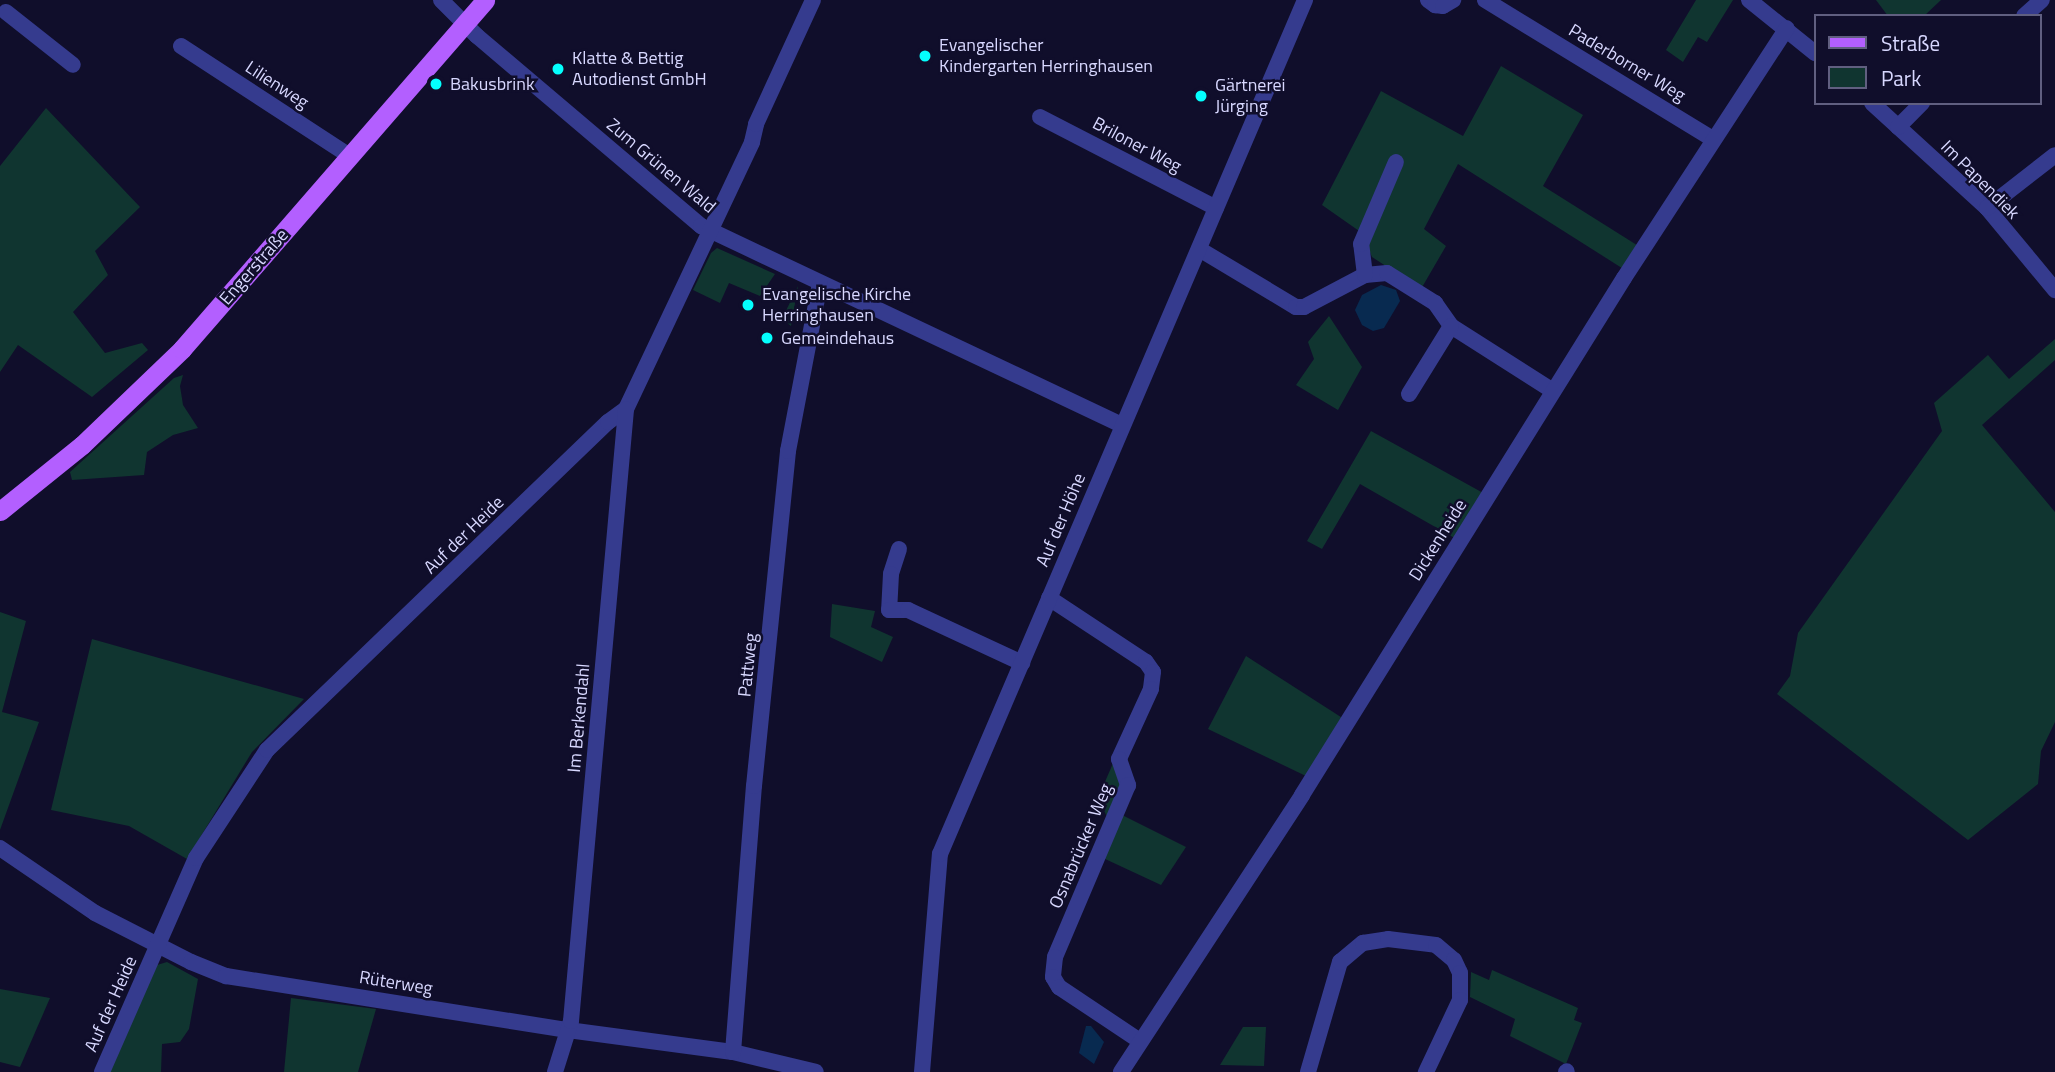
<!DOCTYPE html>
<html>
<head>
<meta charset="utf-8">
<style>
  body { margin:0 }
  #map { position:relative; width:2055px; height:1072px; overflow:hidden; background:#100e2b; font-family:"Titillium Web",sans-serif }
  div>[style] { position:absolute }
  .green>* { inset:0; background:#103530 }
  .water>* { inset:0; background:#082a50 }
  .minor>* { height:16px; margin:-8px; padding:0 8px; transform-origin:8px; border-radius:8px; background:#353b8e }
  .major>* { height:19px; margin:-9.5px; padding:0 9.5px; transform-origin:9.5px; border-radius:9.5px; background:#b35fff }
  .dots>* { width:19px; height:19px; translate:-50% -50%; box-sizing:border-box; border:4px solid #100e2b; border-radius:50% }
  span { translate:-50% -50%; white-space:nowrap; text-align:center; line-height:1.15; -webkit-text-stroke:5px #100e2b; paint-order:stroke }
  .poi-label { font-size:18px; color:#d8d8ff }
  .left { translate:0 -50%; text-align:left }
  .street-label { font-size:18px; color:#d8d8ff }
  .legend { position:absolute; left:1814px; top:14px; width:228px; height:91px; box-sizing:border-box; background:#100e2b; border:2px solid #605f80; margin:0; padding:9px 12px; list-style:none; font-size:21px; color:#d8d8ff }
  .legend li { display:flex; align-items:center; gap:14px; height:35px }
  .legend b { width:35px; border:2px solid #605f80 }
</style>
</head>
<body>
<div id="map">
  <div class="green">
    <div style="clip-path:polygon(1696px 0,1733px 0,1707px 42px,1698px 37px,1683px 62px,1666px 50px)"></div>
    <div style="clip-path:polygon(1876px 0,1941px 0,1924px 16px,1888px 16px)"></div>
    <div style="clip-path:polygon(1501px 66px,1583px 115px,1543px 186px,1640px 247px,1625px 270px,1458px 164px,1424px 229px,1446px 246px,1421px 289px,1372px 257px,1362px 233px,1322px 205px,1381px 91px,1463px 136px)"></div>
    <div style="clip-path:polygon(46px 108px,140px 207px,95px 251px,108px 275px,73px 312px,105px 353px,142px 343px,148px 350px,92px 397px,18px 345px,0 372px,0 166px)"></div>
    <div style="clip-path:polygon(717px 248px,775px 274px,760px 296px,729px 283px,720px 303px,693px 290px,711px 253px)"></div>
    <div style="clip-path:polygon(798px 286px,791px 326px,782px 319px)"></div>
    <div style="clip-path:polygon(1329px 316px,1362px 367px,1338px 410px,1296px 385px,1314px 359px,1308px 342px)"></div>
    <div style="clip-path:polygon(2055px 339px,2055px 360px,1982px 425px,2055px 512px,2055px 722px,2041px 751px,2038px 784px,1968px 840px,1777px 694px,1790px 676px,1798px 633px,1942px 431px,1934px 403px,1988px 355px,2009px 379px)"></div>
    <div style="clip-path:polygon(183px 375px,180px 386px,183px 405px,198px 428px,173px 435px,147px 452px,144px 475px,72px 480px,70px 472px,174px 378px)"></div>
    <div style="clip-path:polygon(1371px 431px,1485px 494px,1458px 540px,1360px 484px,1322px 549px,1307px 541px)"></div>
    <div style="clip-path:polygon(832px 604px,875px 611px,871px 627px,893px 637px,882px 662px,830px 637px)"></div>
    <div style="clip-path:polygon(0 612px,26px 621px,2px 712px,39px 722px,0 830px)"></div>
    <div style="clip-path:polygon(92px 639px,304px 699px,252px 752px,187px 859px,129px 826px,51px 810px)"></div>
    <div style="clip-path:polygon(1246px 656px,1344px 719px,1308px 777px,1208px 729px)"></div>
    <div style="clip-path:polygon(1114px 761px,1124px 786px,1109px 821px,1098px 798px)"></div>
    <div style="clip-path:polygon(1122px 815px,1186px 847px,1161px 885px,1103px 858px)"></div>
    <div style="clip-path:polygon(167px 962px,198px 979px,189px 1029px,180px 1042px,162px 1044px,161px 1072px,109px 1072px,157px 965px)"></div>
    <div style="clip-path:polygon(1492px 970px,1578px 1008px,1574px 1020px,1582px 1023px,1566px 1064px,1510px 1036px,1515px 1019px,1470px 997px,1471px 972px,1489px 980px)"></div>
    <div style="clip-path:polygon(0 989px,50px 998px,20px 1067px,0 1062px)"></div>
    <div style="clip-path:polygon(291px 998px,376px 1009px,358px 1072px,284px 1072px)"></div>
    <div style="clip-path:polygon(1243px 1027px,1266px 1027px,1264px 1066px,1220px 1065px)"></div>
  </div>
  <div class="water">
    <div style="clip-path:polygon(1381px 285px,1396px 290px,1400px 301px,1384px 328px,1373px 331px,1362px 325px,1355px 310px,1362px 295px)"></div>
    <div style="clip-path:polygon(1086px 1026px,1091px 1026px,1104px 1042px,1094px 1064px,1079px 1053px)"></div>
  </div>
  <div class="minor">
    <div style="left:441px;top:0;width:51px;rotate:45deg"></div>
    <div style="left:477px;top:36px;width:294px;rotate:40.3deg"></div>
    <div style="left:701px;top:226px;width:466px;rotate:25.3deg"></div>
    <div style="left:1428px;top:0;width:9px;rotate:36deg"></div>
    <div style="left:1435px;top:5px;width:8px;rotate:7deg"></div>
    <div style="left:1443px;top:6px;width:12px;rotate:-31deg"></div>
    <div style="left:1485px;top:0;width:267px;rotate:31.4deg"></div>
    <div style="left:1749px;top:0;width:85px;rotate:38.8deg"></div>
    <div style="left:6px;top:12px;width:85px;rotate:38.3deg"></div>
    <div style="left:2024px;top:16px;width:24px;rotate:-42deg"></div>
    <div style="left:181px;top:46px;width:203px;rotate:33.1deg"></div>
    <div style="left:1872px;top:103px;width:156px;rotate:42.4deg"></div>
    <div style="left:1987px;top:208px;width:107px;rotate:50.3deg"></div>
    <div style="left:1040px;top:117px;width:198px;rotate:27.3deg"></div>
    <div style="left:1898px;top:127px;width:34px;rotate:-45deg"></div>
    <div style="left:1987px;top:208px;width:86px;rotate:-37.9deg"></div>
    <div style="left:1199px;top:249px;width:113px;rotate:30.9deg"></div>
    <div style="left:1296px;top:307px;width:8px"></div>
    <div style="left:1304px;top:307px;width:69px;rotate:-27.7deg"></div>
    <div style="left:1365px;top:275px;width:22px;rotate:-5deg"></div>
    <div style="left:1387px;top:273px;width:57px;rotate:32deg"></div>
    <div style="left:1435px;top:303px;width:28px;rotate:55deg"></div>
    <div style="left:1451px;top:326px;width:121px;rotate:32.5deg"></div>
    <div style="left:1365px;top:275px;width:31px;rotate:-97deg"></div>
    <div style="left:1361px;top:244px;width:89px;rotate:-66.9deg"></div>
    <div style="left:1409px;top:394px;width:80px;rotate:-58.3deg"></div>
    <div style="left:899px;top:549px;width:26px;rotate:108deg"></div>
    <div style="left:891px;top:574px;width:36px;rotate:93deg"></div>
    <div style="left:889px;top:610px;width:19px"></div>
    <div style="left:908px;top:610px;width:126px;rotate:24.9deg"></div>
    <div style="left:1049px;top:598px;width:116px;rotate:33.4deg"></div>
    <div style="left:1146px;top:662px;width:12px;rotate:55deg"></div>
    <div style="left:1153px;top:672px;width:17px;rotate:97deg"></div>
    <div style="left:1151px;top:689px;width:77px;rotate:114.6deg"></div>
    <div style="left:1119px;top:759px;width:28px;rotate:71deg"></div>
    <div style="left:1128px;top:785px;width:187px;rotate:113deg"></div>
    <div style="left:1055px;top:957px;width:20px;rotate:96deg"></div>
    <div style="left:1053px;top:977px;width:12px;rotate:59deg"></div>
    <div style="left:1059px;top:987px;width:97px;rotate:33.7deg"></div>
    <div style="left:0;top:848px;width:115px;rotate:34.4deg"></div>
    <div style="left:95px;top:913px;width:108px;rotate:27deg"></div>
    <div style="left:191px;top:962px;width:38px;rotate:22deg"></div>
    <div style="left:226px;top:976px;width:346px;rotate:9deg"></div>
    <div style="left:568px;top:1030px;width:166px;rotate:7.6deg"></div>
    <div style="left:733px;top:1052px;width:85px;rotate:13.5deg"></div>
    <div style="left:733px;top:1052px;width:267px;rotate:-85.5deg"></div>
    <div style="left:754px;top:786px;width:337px;rotate:-84.2deg"></div>
    <div style="left:788px;top:451px;width:170px;rotate:-79.2deg"></div>
    <div style="left:102px;top:1072px;width:234px;rotate:-66.3deg"></div>
    <div style="left:196px;top:858px;width:129px;rotate:-56.7deg"></div>
    <div style="left:267px;top:750px;width:473px;rotate:-43.9deg"></div>
    <div style="left:608px;top:422px;width:22px;rotate:-36deg"></div>
    <div style="left:626px;top:409px;width:295px;rotate:-64.7deg"></div>
    <div style="left:752px;top:142px;width:18px;rotate:-77deg"></div>
    <div style="left:756px;top:124px;width:136px;rotate:-65.3deg"></div>
    <div style="left:555px;top:1072px;width:53px;rotate:-72.6deg"></div>
    <div style="left:571px;top:1021px;width:614px;rotate:-84.86deg"></div>
    <div style="left:922px;top:1072px;width:219px;rotate:-85.3deg"></div>
    <div style="left:940px;top:854px;width:929px;rotate:-66.86deg"></div>
    <div style="left:1121px;top:1072px;width:331px;rotate:-56.8deg"></div>
    <div style="left:1302px;top:795px;width:609px;rotate:-58.08deg"></div>
    <div style="left:1624px;top:278px;width:298px;rotate:-56.9deg"></div>
    <div style="left:1308px;top:1072px;width:115px;rotate:-73.8deg"></div>
    <div style="left:1340px;top:962px;width:30px;rotate:-40deg"></div>
    <div style="left:1363px;top:943px;width:25px;rotate:-9deg"></div>
    <div style="left:1388px;top:939px;width:48px;rotate:7.1deg"></div>
    <div style="left:1436px;top:945px;width:23px;rotate:40deg"></div>
    <div style="left:1454px;top:960px;width:14px;rotate:65deg"></div>
    <div style="left:1460px;top:973px;width:27px;rotate:90deg"></div>
    <div style="left:1460px;top:1000px;width:80px;rotate:115.3deg"></div>
    <div style="left:1566px;top:1072px;width:1px;rotate:-45deg"></div>
  </div>
  <div class="major">
    <div style="left:0;top:511px;width:105px;rotate:-38.8deg"></div>
    <div style="left:82px;top:445px;width:139px;rotate:-43.8deg"></div>
    <div style="left:182px;top:349px;width:462px;rotate:-49deg"></div>
  </div>
  <div class="dots">
    <div style="left:925px;top:56px;background:#04fffe"></div>
    <div style="left:558px;top:69px;background:#04fffe"></div>
    <div style="left:436px;top:84px;background:#04fffe"></div>
    <div style="left:1201px;top:96px;background:#04fffe"></div>
    <div style="left:748px;top:305px;background:#04fffe"></div>
    <div style="left:767px;top:338px;background:#04fffe"></div>
  </div>
  <div class="poi-label">
    <span class="left" style="left:939px;top:56px">Evangelischer<br>Kindergarten Herringhausen</span>
    <span class="left" style="left:572px;top:69px">Klatte &amp; Bettig<br>Autodienst GmbH</span>
    <span class="left" style="left:450px;top:84px">Bakusbrink</span>
    <span class="left" style="left:1215px;top:96px">Gärtnerei<br>Jürging</span>
    <span class="left" style="left:762px;top:305px">Evangelische Kirche<br>Herringhausen</span>
    <span class="left" style="left:781px;top:338px">Gemeindehaus</span>
  </div>
  <div class="street-label">
    <span style="left:1627px;top:63px;rotate:31deg">Paderborner Weg</span>
    <span style="left:277px;top:85px;rotate:33deg">Lilienweg</span>
    <span style="left:1137px;top:145px;rotate:28deg">Briloner Weg</span>
    <span style="left:661px;top:166px;rotate:40deg">Zum Grünen Wald</span>
    <span style="left:1980px;top:180px;rotate:45deg">Im Papendiek</span>
    <span style="left:254px;top:267px;rotate:-49deg">Engerstraße</span>
    <span style="left:1061px;top:520px;rotate:-67deg">Auf der Höhe</span>
    <span style="left:464px;top:535px;rotate:-44deg">Auf der Heide</span>
    <span style="left:1438px;top:540px;rotate:-58deg">Dickenheide</span>
    <span style="left:748px;top:665px;rotate:-84deg">Pattweg</span>
    <span style="left:579px;top:718px;rotate:-85deg">Im Berkendahl</span>
    <span style="left:1081px;top:846px;rotate:-67deg">Osnabrücker Weg</span>
    <span style="left:396px;top:983px;rotate:9deg">Rüterweg</span>
    <span style="left:111px;top:1004px;rotate:-66deg">Auf der Heide</span>
  </div>
  <ul class="legend">
  <li><b style="height:9px;background:#b35fff"></b>Straße</li>
  <li><b style="height:19px;background:#103530"></b>Park</li>
  </ul>
</div>
</body>
</html>
